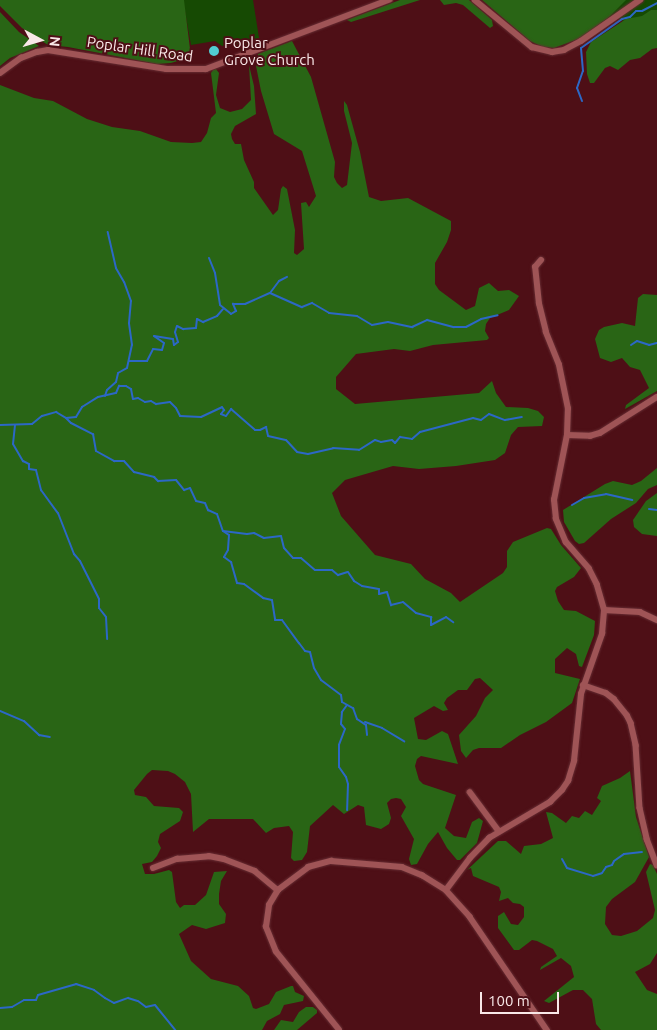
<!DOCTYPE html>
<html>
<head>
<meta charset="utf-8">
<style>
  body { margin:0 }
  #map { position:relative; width:657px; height:1030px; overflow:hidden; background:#4e0f16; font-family:Ubuntu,sans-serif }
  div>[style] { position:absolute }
  .green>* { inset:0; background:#164a03 }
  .forest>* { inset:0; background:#296515 }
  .stream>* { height:2px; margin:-1px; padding:0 1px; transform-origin:1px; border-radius:1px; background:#2c68c6 }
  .roads { filter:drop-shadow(0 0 1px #662d33) drop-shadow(0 0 1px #662d33) }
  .minor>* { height:5.5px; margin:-2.75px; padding:0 2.75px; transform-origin:2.75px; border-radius:2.75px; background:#9f5456 }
  .dots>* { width:14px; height:14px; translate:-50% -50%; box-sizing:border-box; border:2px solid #4e0f16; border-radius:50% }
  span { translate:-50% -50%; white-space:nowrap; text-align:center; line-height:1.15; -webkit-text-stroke:4px #4e0f16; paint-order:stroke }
  .poi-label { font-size:15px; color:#f9e8e8 }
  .left { translate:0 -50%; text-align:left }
  .street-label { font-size:15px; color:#f9e8e8 }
  .north { position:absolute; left:15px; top:15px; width:50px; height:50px; -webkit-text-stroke:4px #4e0f16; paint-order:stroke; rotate:96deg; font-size:14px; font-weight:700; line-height:20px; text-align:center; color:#f9e8e8 }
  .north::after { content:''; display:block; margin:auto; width:18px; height:22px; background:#f9e8e8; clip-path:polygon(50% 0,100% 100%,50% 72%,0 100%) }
  .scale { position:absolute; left:480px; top:992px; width:79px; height:22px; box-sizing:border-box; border:2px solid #f9e8e8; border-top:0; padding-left:6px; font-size:15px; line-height:18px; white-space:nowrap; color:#f9e8e8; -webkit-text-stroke:4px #4e0f16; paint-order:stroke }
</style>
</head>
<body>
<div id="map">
  <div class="green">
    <div style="clip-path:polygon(183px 0,253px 0,260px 44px,241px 52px,239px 44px,222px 46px,215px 41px,191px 45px)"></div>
    <div style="clip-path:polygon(496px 0,657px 0,657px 37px,613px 16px,606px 22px,576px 9px)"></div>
  </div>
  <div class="forest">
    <div style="clip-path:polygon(0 0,184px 0,191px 57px,171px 63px,157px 64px,68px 47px,48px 45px,22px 28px,0 6px)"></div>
    <div style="clip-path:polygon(400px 0,420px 0,351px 22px,347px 20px)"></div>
    <div style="clip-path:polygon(440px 0,469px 0,492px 20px,493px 26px,490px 28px,463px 5px,456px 3px,444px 5px)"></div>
    <div style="clip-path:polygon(482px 0,626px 0,609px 17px,581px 38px,554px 48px,543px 47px,530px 41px)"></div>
    <div style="clip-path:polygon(651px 10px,657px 10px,657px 48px,652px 49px,640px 58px,630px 60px,618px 70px,610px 66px,605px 68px,594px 83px,590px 83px,587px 74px,586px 52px,591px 42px,626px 19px,642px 16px)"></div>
    <div style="clip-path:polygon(0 12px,19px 32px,39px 46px,10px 58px,0 66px)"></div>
    <div style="clip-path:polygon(292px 41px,311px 77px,335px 162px,334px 177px,337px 183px,342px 188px,347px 185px,352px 143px,344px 111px,344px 101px,347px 105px,360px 152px,369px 197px,381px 201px,408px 198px,451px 221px,451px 230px,447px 242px,435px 263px,435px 284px,439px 290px,466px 310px,475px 306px,479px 288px,489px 283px,498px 291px,509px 290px,519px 296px,509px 310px,490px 318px,486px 324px,485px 331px,489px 338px,487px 340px,433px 345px,410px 351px,394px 349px,356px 354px,336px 377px,336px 389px,355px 404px,479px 393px,492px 381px,496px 393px,506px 407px,528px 408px,538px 411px,544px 417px,542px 426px,518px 427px,511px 435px,505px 453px,495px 460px,456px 466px,419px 469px,393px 466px,345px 480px,332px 493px,341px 516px,375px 555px,411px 564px,425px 579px,451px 593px,460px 602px,503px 573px,507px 567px,507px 551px,513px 542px,547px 528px,551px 529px,561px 545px,581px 568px,574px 577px,557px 587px,555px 591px,558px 601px,564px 610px,576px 611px,595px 621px,594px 635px,582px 667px,579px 666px,576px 654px,567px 648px,555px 659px,555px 673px,580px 679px,572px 703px,546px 722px,520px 735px,501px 748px,479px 748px,473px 750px,466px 758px,461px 751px,459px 735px,476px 716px,485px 698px,493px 690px,480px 678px,475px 679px,467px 690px,458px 690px,447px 698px,444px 703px,448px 710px,443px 711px,434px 706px,414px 718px,418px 739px,426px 740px,442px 731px,448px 734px,458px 764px,421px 756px,417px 759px,415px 766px,419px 780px,423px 784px,456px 795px,445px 828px,454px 836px,466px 838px,472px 822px,479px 818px,483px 821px,477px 843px,460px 860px,457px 860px,447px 848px,438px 832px,428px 844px,417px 864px,411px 865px,409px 859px,414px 839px,401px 816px,406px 807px,401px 799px,396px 798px,391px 799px,387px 803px,391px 818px,389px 824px,381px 829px,366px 825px,364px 807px,358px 805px,344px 814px,333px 805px,310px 826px,307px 852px,302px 860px,294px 861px,291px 858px,293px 832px,289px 826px,274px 828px,266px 833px,253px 819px,209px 819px,193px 832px,191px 794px,185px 782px,175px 774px,168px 771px,152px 770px,147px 774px,134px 790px,135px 795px,146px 797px,154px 806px,179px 808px,183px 812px,180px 821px,160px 834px,158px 842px,161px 848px,157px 856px,152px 862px,142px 864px,145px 874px,154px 874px,169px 870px,172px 872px,176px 902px,180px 908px,184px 905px,195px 905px,206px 895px,214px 872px,227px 871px,221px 881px,219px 894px,219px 904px,226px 914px,225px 923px,206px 929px,192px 925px,179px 934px,191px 961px,211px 979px,238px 986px,249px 996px,253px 1008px,256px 1009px,269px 1004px,276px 992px,291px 986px,293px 986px,295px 992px,304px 996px,303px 1001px,284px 1005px,280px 1014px,267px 1021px,262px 1030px,0 1030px,0 85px,34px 98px,53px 101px,87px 119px,112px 127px,140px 131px,171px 142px,192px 143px,201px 142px,207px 133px,211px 118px,216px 113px,211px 73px,213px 70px,216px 69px,219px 73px,216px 95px,220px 108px,230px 112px,242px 109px,251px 100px,249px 65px,254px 86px,256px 114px,235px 126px,231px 134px,232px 139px,235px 144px,241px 144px,244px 160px,254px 182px,254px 188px,273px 215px,278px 210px,281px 189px,283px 186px,287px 189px,295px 230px,294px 253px,297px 255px,304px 249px,301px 203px,306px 202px,309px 207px,316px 196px,302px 151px,274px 134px,261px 91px,256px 66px,258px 54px)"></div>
    <div style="clip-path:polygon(643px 294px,657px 295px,657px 391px,625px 409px,626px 405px,649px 388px,640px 370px,630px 367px,622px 358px,611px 362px,600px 358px,595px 339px,599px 330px,604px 327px,622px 323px,635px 326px,638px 298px)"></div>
    <div style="clip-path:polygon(657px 468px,657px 485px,648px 489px,636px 503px,611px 519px,584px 543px,579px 544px,575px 541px,564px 522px,563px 510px,605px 484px,613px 481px,632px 485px,641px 481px)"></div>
    <div style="clip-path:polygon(657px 493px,657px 536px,642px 534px,634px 527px,633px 520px,646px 501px)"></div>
    <div style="clip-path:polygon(630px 771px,636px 817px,649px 857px,635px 882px,612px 899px,606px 907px,605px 924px,612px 935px,621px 936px,637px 931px,653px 918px,655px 910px,646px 872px,650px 864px,653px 865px,657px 874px,657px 953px,650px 964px,635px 972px,647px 990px,657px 994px,657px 1030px,601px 1030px,596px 1024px,592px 999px,583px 990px,573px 990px,549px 1003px,544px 1001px,574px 977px,571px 966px,561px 958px,540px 970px,541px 967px,557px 956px,553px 949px,537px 941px,532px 940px,519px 950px,514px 950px,498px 928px,498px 916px,504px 912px,511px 924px,518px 925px,524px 917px,524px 907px,520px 904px,513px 903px,508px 898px,499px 901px,501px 892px,499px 887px,473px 876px,471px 868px,467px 870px,498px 841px,506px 841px,521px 854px,524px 846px,541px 844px,553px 838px,546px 812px,552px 813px,566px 823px,572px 816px,579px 818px,585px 811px,592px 815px,601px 801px,597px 798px,602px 786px,620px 778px)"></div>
    <div style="clip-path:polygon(306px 1007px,313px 1007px,317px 1010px,317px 1013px,297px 1030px,274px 1030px,281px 1020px,293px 1022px,299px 1012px)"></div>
  </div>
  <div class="stream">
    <div style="left:582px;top:101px;width:14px;rotate:-111deg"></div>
    <div style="left:577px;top:88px;width:18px;rotate:-71deg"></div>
    <div style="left:583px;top:71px;width:23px;rotate:-95deg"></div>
    <div style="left:581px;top:48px;width:50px;rotate:-35.3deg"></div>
    <div style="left:622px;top:19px;width:8px;rotate:-14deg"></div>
    <div style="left:630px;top:17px;width:8px;rotate:-45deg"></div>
    <div style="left:636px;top:11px;width:6px"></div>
    <div style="left:642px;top:11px;width:17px;rotate:-28deg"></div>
    <div style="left:209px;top:258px;width:16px;rotate:68deg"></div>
    <div style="left:215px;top:273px;width:32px;rotate:81deg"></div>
    <div style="left:220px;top:305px;width:14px;rotate:39deg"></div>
    <div style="left:231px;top:314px;width:6px;rotate:-31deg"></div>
    <div style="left:236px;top:311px;width:8px;rotate:-113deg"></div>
    <div style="left:233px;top:304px;width:12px"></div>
    <div style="left:245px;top:304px;width:27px;rotate:-24deg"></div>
    <div style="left:270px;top:293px;width:15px;rotate:-53deg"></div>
    <div style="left:279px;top:281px;width:9px;rotate:-27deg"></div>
    <div style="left:270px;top:293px;width:35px;rotate:24deg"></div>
    <div style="left:302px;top:307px;width:11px;rotate:-22deg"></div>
    <div style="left:312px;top:303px;width:20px;rotate:30deg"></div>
    <div style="left:329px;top:313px;width:28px;rotate:6deg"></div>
    <div style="left:357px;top:316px;width:17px;rotate:31deg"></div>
    <div style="left:372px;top:325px;width:16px;rotate:-11deg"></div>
    <div style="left:388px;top:322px;width:25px;rotate:12deg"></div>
    <div style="left:412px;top:327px;width:17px;rotate:-25deg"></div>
    <div style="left:427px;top:320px;width:28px;rotate:15deg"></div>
    <div style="left:454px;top:327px;width:12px"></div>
    <div style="left:466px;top:327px;width:17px;rotate:-28deg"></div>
    <div style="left:481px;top:319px;width:17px;rotate:-13deg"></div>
    <div style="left:631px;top:345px;width:7px;rotate:-34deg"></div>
    <div style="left:637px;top:341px;width:13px;rotate:18deg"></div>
    <div style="left:649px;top:345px;width:8px;rotate:-14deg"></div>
    <div style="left:129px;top:361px;width:18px"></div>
    <div style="left:147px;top:361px;width:13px;rotate:-63deg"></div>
    <div style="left:153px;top:349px;width:9px;rotate:6deg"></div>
    <div style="left:162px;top:350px;width:7px;rotate:-74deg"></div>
    <div style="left:164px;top:343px;width:12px;rotate:-145deg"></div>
    <div style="left:154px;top:336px;width:19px;rotate:9deg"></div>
    <div style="left:173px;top:339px;width:6px;rotate:81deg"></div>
    <div style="left:174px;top:345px;width:5px;rotate:-37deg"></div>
    <div style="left:178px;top:342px;width:10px;rotate:-107deg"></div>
    <div style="left:175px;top:332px;width:6px;rotate:-72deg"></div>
    <div style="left:177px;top:326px;width:7px;rotate:27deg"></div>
    <div style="left:183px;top:329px;width:13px;rotate:-4deg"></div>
    <div style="left:196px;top:328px;width:9px;rotate:-84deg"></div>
    <div style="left:197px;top:319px;width:7px;rotate:27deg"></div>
    <div style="left:203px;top:322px;width:15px;rotate:-23deg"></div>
    <div style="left:217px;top:316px;width:9px;rotate:-49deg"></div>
    <div style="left:105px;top:396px;width:6px;rotate:-72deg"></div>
    <div style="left:107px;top:390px;width:12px;rotate:-42deg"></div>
    <div style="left:116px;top:382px;width:9px;rotate:-77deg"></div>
    <div style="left:118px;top:373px;width:10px;rotate:-29deg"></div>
    <div style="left:127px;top:368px;width:24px;rotate:-78deg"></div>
    <div style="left:132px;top:345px;width:22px;rotate:-98deg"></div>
    <div style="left:129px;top:323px;width:22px;rotate:-85deg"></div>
    <div style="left:131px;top:301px;width:20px;rotate:-110deg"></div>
    <div style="left:124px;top:282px;width:16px;rotate:-120deg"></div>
    <div style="left:116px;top:268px;width:37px;rotate:-103deg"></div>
    <div style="left:66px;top:418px;width:7px;rotate:45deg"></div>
    <div style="left:71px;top:423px;width:25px;rotate:27deg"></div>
    <div style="left:93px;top:434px;width:17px;rotate:80deg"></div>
    <div style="left:96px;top:451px;width:21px;rotate:29deg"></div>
    <div style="left:114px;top:461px;width:10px"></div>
    <div style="left:124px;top:461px;width:15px;rotate:48deg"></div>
    <div style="left:134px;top:472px;width:21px;rotate:14deg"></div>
    <div style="left:154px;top:477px;width:6px;rotate:45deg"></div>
    <div style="left:158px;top:481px;width:18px;rotate:-3deg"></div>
    <div style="left:176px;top:480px;width:13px;rotate:51deg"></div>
    <div style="left:184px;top:490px;width:6px;rotate:-18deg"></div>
    <div style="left:190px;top:488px;width:14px;rotate:65deg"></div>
    <div style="left:196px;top:501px;width:9px;rotate:13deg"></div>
    <div style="left:205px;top:503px;width:8px;rotate:67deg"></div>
    <div style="left:208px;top:510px;width:10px;rotate:24deg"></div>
    <div style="left:217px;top:514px;width:18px;rotate:71deg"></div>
    <div style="left:223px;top:531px;width:7px;rotate:34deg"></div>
    <div style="left:229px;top:535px;width:15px;rotate:94deg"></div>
    <div style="left:228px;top:550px;width:8px;rotate:120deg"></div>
    <div style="left:224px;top:557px;width:9px;rotate:36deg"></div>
    <div style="left:231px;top:562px;width:22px;rotate:74deg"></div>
    <div style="left:237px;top:583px;width:7px;rotate:8deg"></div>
    <div style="left:244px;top:584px;width:24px;rotate:36deg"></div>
    <div style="left:263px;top:598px;width:9px;rotate:13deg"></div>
    <div style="left:272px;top:600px;width:20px;rotate:81deg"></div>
    <div style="left:275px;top:620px;width:7px"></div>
    <div style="left:282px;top:620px;width:29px;rotate:54deg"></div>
    <div style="left:299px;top:643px;width:10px;rotate:53deg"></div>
    <div style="left:305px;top:651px;width:5px;rotate:11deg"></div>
    <div style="left:310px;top:652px;width:16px;rotate:76deg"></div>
    <div style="left:314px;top:668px;width:14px;rotate:60deg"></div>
    <div style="left:321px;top:680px;width:25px;rotate:37deg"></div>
    <div style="left:341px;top:695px;width:7px;rotate:82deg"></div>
    <div style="left:342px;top:702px;width:13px;rotate:29deg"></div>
    <div style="left:353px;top:708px;width:12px;rotate:70deg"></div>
    <div style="left:357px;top:719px;width:11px;rotate:34deg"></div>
    <div style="left:366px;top:725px;width:10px;rotate:84deg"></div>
    <div style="left:0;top:425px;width:32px;rotate:-2deg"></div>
    <div style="left:32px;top:424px;width:13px;rotate:-39deg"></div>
    <div style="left:42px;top:416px;width:15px;rotate:-16deg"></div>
    <div style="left:56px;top:412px;width:12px;rotate:31deg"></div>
    <div style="left:66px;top:418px;width:10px;rotate:-6deg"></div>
    <div style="left:76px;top:417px;width:12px;rotate:-59deg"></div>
    <div style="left:82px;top:407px;width:19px;rotate:-32deg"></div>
    <div style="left:98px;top:397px;width:18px;rotate:-13deg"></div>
    <div style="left:116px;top:393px;width:8px;rotate:-67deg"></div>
    <div style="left:119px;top:386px;width:7px"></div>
    <div style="left:126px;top:386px;width:6px;rotate:31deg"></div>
    <div style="left:131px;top:389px;width:10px;rotate:79deg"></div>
    <div style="left:133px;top:399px;width:5px;rotate:-11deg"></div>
    <div style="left:138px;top:398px;width:8px;rotate:30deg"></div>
    <div style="left:145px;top:402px;width:6px;rotate:-9deg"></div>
    <div style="left:151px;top:401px;width:6px;rotate:31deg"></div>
    <div style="left:156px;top:404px;width:14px;rotate:-8deg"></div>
    <div style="left:170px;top:402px;width:8px;rotate:45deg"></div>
    <div style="left:176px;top:408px;width:9px;rotate:63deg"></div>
    <div style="left:180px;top:416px;width:21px;rotate:3deg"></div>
    <div style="left:201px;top:417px;width:23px;rotate:-25deg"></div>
    <div style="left:222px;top:407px;width:4px;rotate:56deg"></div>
    <div style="left:224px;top:410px;width:5px;rotate:127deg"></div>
    <div style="left:221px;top:414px;width:5px;rotate:22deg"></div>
    <div style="left:226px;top:416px;width:9px;rotate:-54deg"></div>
    <div style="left:231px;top:409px;width:32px;rotate:41deg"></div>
    <div style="left:255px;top:430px;width:5px"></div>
    <div style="left:260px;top:430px;width:7px;rotate:-27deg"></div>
    <div style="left:266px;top:427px;width:9px;rotate:77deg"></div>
    <div style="left:268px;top:436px;width:18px;rotate:13deg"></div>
    <div style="left:286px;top:440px;width:16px;rotate:47deg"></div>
    <div style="left:297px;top:452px;width:11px;rotate:10deg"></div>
    <div style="left:308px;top:454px;width:26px;rotate:-13deg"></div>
    <div style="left:333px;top:448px;width:26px;rotate:4deg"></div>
    <div style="left:359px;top:450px;width:19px;rotate:-32deg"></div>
    <div style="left:375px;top:440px;width:6px;rotate:18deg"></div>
    <div style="left:381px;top:442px;width:11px;rotate:-10deg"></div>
    <div style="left:392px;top:440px;width:4px;rotate:45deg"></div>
    <div style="left:395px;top:443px;width:8px;rotate:-50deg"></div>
    <div style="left:400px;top:437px;width:12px;rotate:9deg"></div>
    <div style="left:412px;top:439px;width:11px;rotate:-41deg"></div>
    <div style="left:420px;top:432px;width:55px;rotate:-14.8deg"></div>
    <div style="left:473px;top:418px;width:8px;rotate:14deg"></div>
    <div style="left:481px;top:420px;width:10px;rotate:-37deg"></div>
    <div style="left:489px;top:414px;width:17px;rotate:21deg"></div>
    <div style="left:505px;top:420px;width:17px;rotate:-10deg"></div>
    <div style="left:15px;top:425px;width:19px;rotate:96deg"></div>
    <div style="left:13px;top:444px;width:20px;rotate:60deg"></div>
    <div style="left:23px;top:461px;width:7px;rotate:27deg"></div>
    <div style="left:29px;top:464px;width:5px;rotate:90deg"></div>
    <div style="left:29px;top:469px;width:7px;rotate:8deg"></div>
    <div style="left:36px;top:470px;width:21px;rotate:76deg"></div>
    <div style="left:41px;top:490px;width:29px;rotate:54deg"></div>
    <div style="left:58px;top:513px;width:44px;rotate:68.7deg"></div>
    <div style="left:74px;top:554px;width:9px;rotate:49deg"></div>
    <div style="left:80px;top:561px;width:42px;rotate:63.4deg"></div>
    <div style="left:99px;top:599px;width:9px;rotate:90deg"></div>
    <div style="left:99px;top:608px;width:11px;rotate:52deg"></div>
    <div style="left:106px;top:617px;width:22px;rotate:87deg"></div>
    <div style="left:572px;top:505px;width:14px;rotate:-30deg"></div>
    <div style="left:584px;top:498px;width:22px;rotate:-10deg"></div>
    <div style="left:606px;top:494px;width:27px;rotate:13deg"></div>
    <div style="left:649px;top:509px;width:8px;rotate:7deg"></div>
    <div style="left:223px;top:531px;width:24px;rotate:7deg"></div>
    <div style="left:247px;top:534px;width:7px;rotate:-8deg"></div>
    <div style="left:254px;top:533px;width:11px;rotate:27deg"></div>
    <div style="left:264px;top:538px;width:17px;rotate:-7deg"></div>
    <div style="left:281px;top:536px;width:12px;rotate:76deg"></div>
    <div style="left:284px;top:548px;width:13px;rotate:48deg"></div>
    <div style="left:293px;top:558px;width:8px"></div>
    <div style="left:301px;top:558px;width:18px;rotate:41deg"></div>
    <div style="left:315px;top:570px;width:17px"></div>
    <div style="left:332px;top:570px;width:8px;rotate:40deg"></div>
    <div style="left:338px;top:575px;width:10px;rotate:-17deg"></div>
    <div style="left:348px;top:572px;width:11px;rotate:56deg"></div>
    <div style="left:354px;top:581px;width:9px;rotate:32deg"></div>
    <div style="left:362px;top:586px;width:17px;rotate:10deg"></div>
    <div style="left:379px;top:589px;width:5px;rotate:90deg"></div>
    <div style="left:379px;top:594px;width:8px;rotate:-14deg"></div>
    <div style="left:387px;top:592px;width:14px;rotate:73deg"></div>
    <div style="left:391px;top:605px;width:12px;rotate:-14deg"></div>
    <div style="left:403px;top:602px;width:17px;rotate:40deg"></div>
    <div style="left:416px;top:613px;width:16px;rotate:15deg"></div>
    <div style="left:431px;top:617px;width:8px;rotate:90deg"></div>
    <div style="left:431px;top:625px;width:17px;rotate:-28deg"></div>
    <div style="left:446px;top:617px;width:9px;rotate:36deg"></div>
    <div style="left:347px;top:705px;width:9px;rotate:126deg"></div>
    <div style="left:342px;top:712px;width:12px;rotate:95deg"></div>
    <div style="left:341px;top:724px;width:6px;rotate:51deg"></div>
    <div style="left:345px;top:729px;width:17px;rotate:111deg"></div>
    <div style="left:339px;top:745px;width:22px;rotate:90deg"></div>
    <div style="left:339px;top:767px;width:12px;rotate:55deg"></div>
    <div style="left:346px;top:777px;width:7px;rotate:74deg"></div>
    <div style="left:348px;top:784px;width:26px;rotate:92deg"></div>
    <div style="left:0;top:711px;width:26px;rotate:23deg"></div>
    <div style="left:24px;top:721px;width:21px;rotate:43deg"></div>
    <div style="left:39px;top:735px;width:11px;rotate:10deg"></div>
    <div style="left:365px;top:722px;width:18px;rotate:19deg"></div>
    <div style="left:382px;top:728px;width:26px;rotate:31deg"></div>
    <div style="left:562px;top:859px;width:10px;rotate:61deg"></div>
    <div style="left:567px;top:868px;width:27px;rotate:17deg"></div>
    <div style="left:593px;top:876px;width:9px;rotate:-18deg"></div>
    <div style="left:602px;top:873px;width:7px;rotate:-56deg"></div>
    <div style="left:606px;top:867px;width:6px;rotate:-18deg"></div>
    <div style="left:612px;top:865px;width:4px;rotate:-63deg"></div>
    <div style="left:614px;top:861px;width:12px;rotate:-35deg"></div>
    <div style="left:624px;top:854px;width:18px;rotate:-6deg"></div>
    <div style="left:0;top:1008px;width:12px;rotate:-5deg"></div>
    <div style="left:12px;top:1007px;width:14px;rotate:-30deg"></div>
    <div style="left:24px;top:1000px;width:12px"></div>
    <div style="left:36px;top:1000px;width:5px;rotate:-68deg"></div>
    <div style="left:38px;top:995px;width:40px;rotate:-16deg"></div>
    <div style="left:76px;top:984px;width:19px;rotate:18deg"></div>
    <div style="left:94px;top:990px;width:14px;rotate:36deg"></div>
    <div style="left:105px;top:998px;width:10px;rotate:29deg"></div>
    <div style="left:114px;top:1003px;width:15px;rotate:-20deg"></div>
    <div style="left:128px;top:998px;width:10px;rotate:17deg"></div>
    <div style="left:138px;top:1001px;width:10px;rotate:37deg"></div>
    <div style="left:146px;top:1007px;width:9px;rotate:-13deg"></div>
    <div style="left:155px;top:1005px;width:32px;rotate:51deg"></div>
  </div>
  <div class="roads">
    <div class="minor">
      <div style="left:475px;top:0;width:74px;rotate:39.5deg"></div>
      <div style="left:532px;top:47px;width:21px;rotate:14deg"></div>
      <div style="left:552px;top:52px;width:12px;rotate:-9deg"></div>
      <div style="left:564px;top:50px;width:19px;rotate:-28deg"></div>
      <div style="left:581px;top:41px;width:72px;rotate:-34.8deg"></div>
      <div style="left:0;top:73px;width:26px;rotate:-36deg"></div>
      <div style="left:21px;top:58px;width:17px;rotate:-21deg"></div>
      <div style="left:37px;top:52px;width:11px;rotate:-10deg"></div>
      <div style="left:48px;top:50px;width:120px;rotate:9.1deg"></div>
      <div style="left:166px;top:69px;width:40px"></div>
      <div style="left:206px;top:69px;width:196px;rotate:-20.7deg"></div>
      <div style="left:567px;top:435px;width:23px;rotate:2deg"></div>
      <div style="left:590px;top:436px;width:10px;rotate:-17deg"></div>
      <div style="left:600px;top:433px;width:67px;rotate:-32.3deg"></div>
      <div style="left:604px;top:610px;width:36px;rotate:3deg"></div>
      <div style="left:640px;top:612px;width:19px;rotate:25deg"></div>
      <div style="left:583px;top:685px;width:24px;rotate:19deg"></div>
      <div style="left:606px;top:693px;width:10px;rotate:37deg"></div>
      <div style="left:614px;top:699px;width:21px;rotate:51deg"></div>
      <div style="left:627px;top:715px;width:9px;rotate:63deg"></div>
      <div style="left:631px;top:723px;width:23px;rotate:77deg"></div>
      <div style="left:636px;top:745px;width:63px;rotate:86.4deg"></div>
      <div style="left:640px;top:808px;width:32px;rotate:77deg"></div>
      <div style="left:647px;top:839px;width:28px;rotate:69deg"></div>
      <div style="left:470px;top:792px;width:49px;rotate:53.4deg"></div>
      <div style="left:153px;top:868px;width:26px;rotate:-21deg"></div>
      <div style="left:177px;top:859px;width:32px;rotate:-5deg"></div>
      <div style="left:209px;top:856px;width:15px;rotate:11deg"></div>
      <div style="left:224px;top:859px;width:33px;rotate:21deg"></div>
      <div style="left:255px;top:871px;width:30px;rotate:40deg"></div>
      <div style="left:446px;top:890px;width:40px;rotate:-53deg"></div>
      <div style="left:470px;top:858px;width:28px;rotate:-46deg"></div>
      <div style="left:489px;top:838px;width:71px;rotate:-30.5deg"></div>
      <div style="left:550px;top:802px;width:17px;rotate:-45deg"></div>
      <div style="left:562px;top:790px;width:11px;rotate:-56deg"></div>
      <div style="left:568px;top:781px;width:21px;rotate:-73deg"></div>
      <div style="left:574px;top:761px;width:67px;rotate:-84deg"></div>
      <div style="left:581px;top:694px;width:64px;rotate:-70.7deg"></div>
      <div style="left:602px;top:634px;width:24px;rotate:-85deg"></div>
      <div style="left:604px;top:610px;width:26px;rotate:-106deg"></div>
      <div style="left:597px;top:585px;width:18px;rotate:-117deg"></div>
      <div style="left:589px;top:569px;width:35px;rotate:-131deg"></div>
      <div style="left:566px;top:543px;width:26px;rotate:-113deg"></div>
      <div style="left:556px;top:519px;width:19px;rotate:-96deg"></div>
      <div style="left:554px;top:500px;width:66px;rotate:-78.7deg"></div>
      <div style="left:567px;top:435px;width:26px;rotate:-88deg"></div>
      <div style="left:568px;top:409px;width:45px;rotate:-101.6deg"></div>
      <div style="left:559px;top:365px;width:35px;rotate:-112deg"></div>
      <div style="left:546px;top:332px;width:29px;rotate:-104deg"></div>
      <div style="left:539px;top:304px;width:37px;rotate:-96deg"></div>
      <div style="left:535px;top:267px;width:9px;rotate:-49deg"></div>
      <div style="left:339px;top:1030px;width:100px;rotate:-128.9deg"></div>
      <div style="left:276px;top:952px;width:27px;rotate:-112deg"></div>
      <div style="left:266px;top:927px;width:22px;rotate:-82deg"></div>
      <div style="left:269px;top:905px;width:17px;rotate:-59deg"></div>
      <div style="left:278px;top:890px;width:38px;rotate:-37deg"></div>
      <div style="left:308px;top:867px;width:24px;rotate:-15deg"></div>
      <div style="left:331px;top:861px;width:71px;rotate:4.8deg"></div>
      <div style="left:402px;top:867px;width:22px;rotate:22deg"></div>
      <div style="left:422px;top:875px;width:28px;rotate:32deg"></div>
      <div style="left:446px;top:890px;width:36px;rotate:48deg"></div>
      <div style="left:470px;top:917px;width:137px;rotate:55.7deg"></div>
    </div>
  </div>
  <div class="dots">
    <div style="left:214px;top:51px;background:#51ccd2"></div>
  </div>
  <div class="poi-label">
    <span class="left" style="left:224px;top:51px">Poplar<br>Grove Church</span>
  </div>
  <div class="street-label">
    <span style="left:140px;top:49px;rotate:8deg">Poplar Hill Road</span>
  </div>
  <div class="north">N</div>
  <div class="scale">100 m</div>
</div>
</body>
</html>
